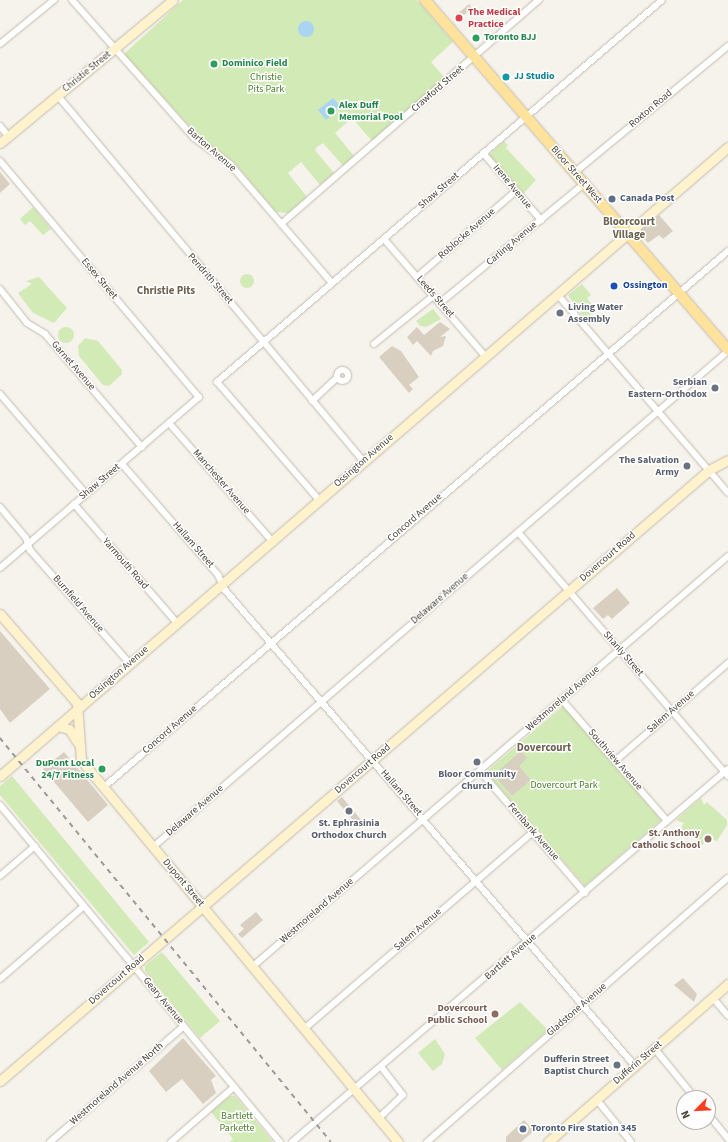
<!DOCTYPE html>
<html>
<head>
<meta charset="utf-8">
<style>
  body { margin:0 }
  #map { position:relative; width:728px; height:1142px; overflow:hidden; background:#f6f3ec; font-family:"Source Sans 3",sans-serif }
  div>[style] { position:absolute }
  .green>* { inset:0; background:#d2eab5 }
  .round { border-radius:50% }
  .water>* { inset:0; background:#a9d4f2 }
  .building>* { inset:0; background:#d8cfc1 }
  .roads { filter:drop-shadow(0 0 1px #c2bbae) drop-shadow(0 0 1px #c2bbae) }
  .street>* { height:6px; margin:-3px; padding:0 3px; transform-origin:3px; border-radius:3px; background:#fff }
  .street>.ring { margin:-3px; padding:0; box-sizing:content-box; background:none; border:6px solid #fff; border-radius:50% }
  .secondary>* { height:9px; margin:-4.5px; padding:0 4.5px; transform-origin:4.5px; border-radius:4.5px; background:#fff3cd }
  .primary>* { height:10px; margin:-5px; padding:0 5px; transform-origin:5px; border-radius:5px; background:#ffe39c }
  .rail>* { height:1.5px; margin-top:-0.75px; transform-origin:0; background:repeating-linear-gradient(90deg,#9a9a9a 0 5px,transparent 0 10px) }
  .dots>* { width:11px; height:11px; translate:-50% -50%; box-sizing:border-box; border:2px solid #fff; border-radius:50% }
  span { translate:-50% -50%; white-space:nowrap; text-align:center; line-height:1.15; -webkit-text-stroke:3px #fff; paint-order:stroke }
  .health-label { font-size:10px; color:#be3a42; font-weight:700 }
  .left { translate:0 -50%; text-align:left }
  .leisure-label { font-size:10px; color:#27864d; font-weight:700 }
  .right { translate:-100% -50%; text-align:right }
  .street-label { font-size:10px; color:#4b4439 }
  .park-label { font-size:10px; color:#4a7f2a }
  .culture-label { font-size:10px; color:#0d838f; font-weight:700 }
  .service-label { font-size:10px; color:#4e5e75; font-weight:700 }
  .transit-label { font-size:10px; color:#164399; font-weight:700 }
  .worship-label { font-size:10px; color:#5b616d; font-weight:700 }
  .education-label { font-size:10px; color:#785e54; font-weight:700 }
  .neighbourhood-label { font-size:11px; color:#6e6250; font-weight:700 }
  .north { position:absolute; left:676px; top:1090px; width:40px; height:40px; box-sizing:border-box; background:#fff; border:1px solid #b7b4b0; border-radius:50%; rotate:246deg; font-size:11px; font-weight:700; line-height:16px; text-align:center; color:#4b4439 }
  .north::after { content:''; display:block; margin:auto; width:14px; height:18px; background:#fc3f1d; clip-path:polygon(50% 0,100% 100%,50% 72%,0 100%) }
</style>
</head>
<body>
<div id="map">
  <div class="green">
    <div style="clip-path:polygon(183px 0,417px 0,453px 42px,431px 62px,445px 78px,377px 138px,372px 141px,352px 118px,335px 133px,354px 156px,343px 166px,323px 143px,317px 147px,315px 150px,334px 173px,320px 185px,301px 162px,288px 173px,307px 197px,288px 213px,276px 212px,233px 161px,200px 138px,124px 54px)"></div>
    <div style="clip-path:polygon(504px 141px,508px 145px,506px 148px,536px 180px,523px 194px,489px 155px)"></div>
    <div style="clip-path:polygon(33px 207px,51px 229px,43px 235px,30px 221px,25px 225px,20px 219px)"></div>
    <div class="round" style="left:240px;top:274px;width:14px;height:14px"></div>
    <div style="clip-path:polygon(39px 277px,67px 308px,54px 323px,33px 313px,18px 293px,32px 284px,26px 281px)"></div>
    <div style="clip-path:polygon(582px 284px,591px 295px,587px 298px,596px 310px,585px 319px,568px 295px)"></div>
    <div style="clip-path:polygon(433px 309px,441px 319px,426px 327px,420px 326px,416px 321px)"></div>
    <div class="round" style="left:58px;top:327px;width:16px;height:16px"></div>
    <div style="clip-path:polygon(85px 338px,98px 341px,122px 370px,122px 374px,109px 386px,103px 385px,79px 356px,78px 346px)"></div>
    <div style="clip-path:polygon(563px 706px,661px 820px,585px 886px,486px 772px)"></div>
    <div style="clip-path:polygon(12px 776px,149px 942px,134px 955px,0 795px,0 786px)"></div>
    <div style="clip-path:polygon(701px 798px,704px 805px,707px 802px,727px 820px,727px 825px,717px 841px,710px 839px,702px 845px,681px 828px,684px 823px,676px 820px)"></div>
    <div style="clip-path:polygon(162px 952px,220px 1021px,200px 1038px,145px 971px,145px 966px)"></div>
    <div style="clip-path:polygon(520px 1002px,548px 1030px,502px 1070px,475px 1038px)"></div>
    <div style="clip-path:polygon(435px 1039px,445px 1054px,442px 1064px,433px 1071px,418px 1053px)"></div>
    <div style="clip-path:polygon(230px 1096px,235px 1096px,273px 1142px,230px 1142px,233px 1139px,211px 1112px)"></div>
  </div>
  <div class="water">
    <div class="round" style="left:298px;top:21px;width:16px;height:16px"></div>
    <div style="clip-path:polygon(333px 98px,341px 107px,326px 120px,318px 110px)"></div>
  </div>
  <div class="building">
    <div style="clip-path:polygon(469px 4px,472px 8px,456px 22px,453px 18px)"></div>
    <div style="clip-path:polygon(0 172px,10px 184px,0 193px)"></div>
    <div style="clip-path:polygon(659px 215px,673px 231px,663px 239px,659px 235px,648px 243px,638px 232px)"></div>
    <div style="clip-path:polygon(440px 322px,450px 329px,440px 337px,446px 336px,443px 346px,433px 351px,431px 356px,417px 341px,413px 345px,407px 337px,417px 327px,424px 335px)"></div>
    <div style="clip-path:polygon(392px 346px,401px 351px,419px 377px,409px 385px,413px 389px,409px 393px,379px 357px)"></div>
    <div style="clip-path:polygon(617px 588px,630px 603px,612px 619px,608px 615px,603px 619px,593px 608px)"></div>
    <div style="clip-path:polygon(0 631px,50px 689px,10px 723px,0 709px)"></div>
    <div style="clip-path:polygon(521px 751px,527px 758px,519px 766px,531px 780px,512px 796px,494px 775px)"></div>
    <div style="clip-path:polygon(64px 752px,108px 805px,88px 822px,43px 769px)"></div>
    <div style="clip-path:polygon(342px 797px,362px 821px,357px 825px,337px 801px)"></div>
    <div style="clip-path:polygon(256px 912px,263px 920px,242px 938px,238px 934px,244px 929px,240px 925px)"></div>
    <div style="clip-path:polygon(683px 978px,697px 994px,694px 1002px,674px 985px)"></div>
    <div style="clip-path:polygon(183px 1038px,216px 1076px,211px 1080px,216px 1093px,203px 1104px,182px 1079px,166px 1092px,149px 1071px)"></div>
    <div style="clip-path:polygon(524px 1120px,534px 1131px,521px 1142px,506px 1142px,506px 1137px)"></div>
  </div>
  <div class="roads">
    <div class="street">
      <div style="left:72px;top:0;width:184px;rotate:48.5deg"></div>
      <div style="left:194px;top:138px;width:44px;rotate:35.8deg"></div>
      <div style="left:230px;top:164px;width:157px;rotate:49.4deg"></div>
      <div style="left:0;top:44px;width:70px;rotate:-39.2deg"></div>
      <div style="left:58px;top:96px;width:476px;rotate:50.1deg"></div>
      <div style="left:0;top:126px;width:13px;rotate:51deg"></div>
      <div style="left:483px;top:153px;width:89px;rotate:49.1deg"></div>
      <div style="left:0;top:161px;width:309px;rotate:49.9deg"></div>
      <div style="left:199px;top:397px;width:262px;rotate:139.3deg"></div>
      <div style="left:574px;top:173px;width:200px;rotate:-39.5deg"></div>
      <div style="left:281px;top:224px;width:342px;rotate:-41deg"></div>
      <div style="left:384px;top:239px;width:155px;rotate:49.2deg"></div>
      <div style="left:417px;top:277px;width:131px;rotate:-41deg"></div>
      <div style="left:0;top:289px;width:43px;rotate:51.5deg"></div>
      <div style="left:27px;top:323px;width:21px;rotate:31deg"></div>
      <div style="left:45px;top:334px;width:149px;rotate:49.4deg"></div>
      <div style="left:557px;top:294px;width:262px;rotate:49.3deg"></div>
      <div style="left:440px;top:303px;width:187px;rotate:-39.6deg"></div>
      <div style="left:374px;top:344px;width:76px;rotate:-39.1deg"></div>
      <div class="ring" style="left:336.5px;top:369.5px;width:5px;height:5px"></div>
      <div style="left:0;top:394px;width:132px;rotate:49.3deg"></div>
      <div style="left:312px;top:401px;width:34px;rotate:-43deg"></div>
      <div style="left:169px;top:423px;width:157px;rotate:48.9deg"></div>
      <div style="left:122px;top:464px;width:147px;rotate:49.1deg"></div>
      <div style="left:218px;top:575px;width:17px;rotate:65deg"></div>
      <div style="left:225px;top:590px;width:628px;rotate:49.26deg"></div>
      <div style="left:319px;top:500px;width:156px;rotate:-130.8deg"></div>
      <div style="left:217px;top:382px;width:586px;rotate:-40.64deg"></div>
      <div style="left:74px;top:504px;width:157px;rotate:49.1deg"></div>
      <div style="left:0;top:507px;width:40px;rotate:50deg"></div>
      <div style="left:26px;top:538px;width:13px;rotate:72deg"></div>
      <div style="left:30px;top:550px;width:152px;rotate:48.7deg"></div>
      <div style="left:518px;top:532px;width:322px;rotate:49.3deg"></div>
      <div style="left:562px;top:700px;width:160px;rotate:49deg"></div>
      <div style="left:615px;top:761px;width:150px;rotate:-40.9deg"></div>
      <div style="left:480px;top:771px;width:161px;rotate:49.3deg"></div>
      <div style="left:104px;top:787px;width:823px;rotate:-40.66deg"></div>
      <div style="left:0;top:805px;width:438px;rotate:50.3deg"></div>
      <div style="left:153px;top:847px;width:759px;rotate:-40.78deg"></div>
      <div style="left:0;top:876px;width:46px;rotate:-40.6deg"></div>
      <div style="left:252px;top:967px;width:629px;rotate:-40.81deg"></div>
      <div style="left:0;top:979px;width:111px;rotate:-41deg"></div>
      <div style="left:713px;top:998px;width:23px;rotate:50deg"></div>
      <div style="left:304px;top:1029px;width:302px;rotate:-40.7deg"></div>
      <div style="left:655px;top:1049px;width:63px;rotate:50.8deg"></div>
      <div style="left:597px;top:1100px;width:54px;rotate:51deg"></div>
      <div style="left:708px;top:1114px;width:32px;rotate:51deg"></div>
      <div style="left:379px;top:1118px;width:33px;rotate:-44deg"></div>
      <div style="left:403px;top:1095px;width:34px;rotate:-128deg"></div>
      <div style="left:50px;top:1142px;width:177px;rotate:-40.9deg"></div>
      <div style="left:171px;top:1142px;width:84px;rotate:-41.1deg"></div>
      <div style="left:292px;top:1142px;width:574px;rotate:-40.55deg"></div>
      <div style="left:427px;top:1142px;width:400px;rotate:-41.3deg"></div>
    </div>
    <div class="secondary">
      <div style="left:0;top:143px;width:224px;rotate:-39.6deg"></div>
      <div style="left:0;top:614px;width:118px;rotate:49.1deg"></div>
      <div style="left:77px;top:703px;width:57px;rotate:86deg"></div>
      <div style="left:81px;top:760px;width:496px;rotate:50.3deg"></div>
      <div style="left:58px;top:726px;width:11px;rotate:15deg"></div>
      <div style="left:69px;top:729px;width:17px;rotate:57deg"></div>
      <div style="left:0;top:776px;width:962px;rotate:-40.83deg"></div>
      <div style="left:0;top:1081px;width:936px;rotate:-40.75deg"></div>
      <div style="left:709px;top:470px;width:21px;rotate:-28deg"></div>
      <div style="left:548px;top:1142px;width:240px;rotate:-41.3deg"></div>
    </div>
    <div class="primary">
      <div style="left:425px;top:0;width:463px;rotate:49.1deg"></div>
    </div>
  </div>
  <div class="rail">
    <div style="left:0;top:738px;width:522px;rotate:50.67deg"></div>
  </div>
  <div class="dots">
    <div style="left:459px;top:18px;background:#e0444e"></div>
    <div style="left:476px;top:38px;background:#2e9e5b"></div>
    <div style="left:214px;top:64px;background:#2e9e5b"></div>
    <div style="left:506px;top:77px;background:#0f9aa8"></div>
    <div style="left:331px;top:111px;background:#2e9e5b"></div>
    <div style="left:612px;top:199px;background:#5c6f8a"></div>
    <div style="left:614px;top:286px;background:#1a4fb4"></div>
    <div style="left:560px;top:313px;background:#6b7280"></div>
    <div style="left:715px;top:388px;background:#6b7280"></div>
    <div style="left:687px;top:466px;background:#6b7280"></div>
    <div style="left:477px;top:762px;background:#6b7280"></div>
    <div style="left:102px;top:769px;background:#2e9e5b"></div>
    <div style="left:349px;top:811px;background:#6b7280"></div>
    <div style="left:708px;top:839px;background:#8d6e63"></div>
    <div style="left:495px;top:1014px;background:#8d6e63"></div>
    <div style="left:617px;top:1065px;background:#6b7280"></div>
    <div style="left:523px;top:1129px;background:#5c6f8a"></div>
  </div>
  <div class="health-label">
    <span class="left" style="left:468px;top:18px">The Medical<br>Practice</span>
  </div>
  <div class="leisure-label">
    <span class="left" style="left:484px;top:38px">Toronto BJJ</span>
    <span class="left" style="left:222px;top:64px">Dominico Field</span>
    <span class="left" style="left:339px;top:111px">Alex Duff<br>Memorial Pool</span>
    <span class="right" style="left:94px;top:769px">DuPont Local<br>24/7 Fitness</span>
  </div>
  <div class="street-label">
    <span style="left:87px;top:72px;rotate:-39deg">Christie Street</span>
    <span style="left:438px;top:89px;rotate:-41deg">Crawford Street</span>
    <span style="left:651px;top:109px;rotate:-40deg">Roxton Road</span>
    <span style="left:211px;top:150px;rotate:41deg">Barton Avenue</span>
    <span style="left:576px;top:175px;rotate:49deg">Bloor Street West</span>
    <span style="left:512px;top:187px;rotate:50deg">Irene Avenue</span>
    <span style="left:439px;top:191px;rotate:-41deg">Shaw Street</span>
    <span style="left:467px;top:234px;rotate:-41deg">Roblocke Avenue</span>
    <span style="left:512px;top:244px;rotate:-40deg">Carling Avenue</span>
    <span style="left:99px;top:279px;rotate:50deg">Essex Street</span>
    <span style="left:210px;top:279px;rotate:49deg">Pendrith Street</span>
    <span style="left:435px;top:297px;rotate:49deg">Leeds Street</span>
    <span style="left:73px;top:366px;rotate:49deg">Garnet Avenue</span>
    <span style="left:364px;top:461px;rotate:-41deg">Ossington Avenue</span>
    <span style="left:100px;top:482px;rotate:-40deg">Shaw Street</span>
    <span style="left:221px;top:482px;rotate:49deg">Manchester Avenue</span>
    <span style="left:415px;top:518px;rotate:-41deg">Concord Avenue</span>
    <span style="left:193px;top:545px;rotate:49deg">Hallam Street</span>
    <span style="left:608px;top:557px;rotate:-41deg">Dovercourt Road</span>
    <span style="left:125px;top:564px;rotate:49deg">Yarmouth Road</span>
    <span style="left:440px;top:599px;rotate:-41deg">Delaware Avenue</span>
    <span style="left:78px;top:604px;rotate:49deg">Burnfield Avenue</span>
    <span style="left:623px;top:654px;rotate:49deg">Shanly Street</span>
    <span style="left:119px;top:673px;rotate:-41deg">Ossington Avenue</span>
    <span style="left:563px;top:699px;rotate:-41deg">Westmoreland Avenue</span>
    <span style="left:671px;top:712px;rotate:-41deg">Salem Avenue</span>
    <span style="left:170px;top:730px;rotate:-41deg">Concord Avenue</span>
    <span style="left:615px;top:760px;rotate:49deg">Southview Avenue</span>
    <span style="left:363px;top:769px;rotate:-41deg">Dovercourt Road</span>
    <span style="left:401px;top:793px;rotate:49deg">Hallam Street</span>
    <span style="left:195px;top:811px;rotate:-41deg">Delaware Avenue</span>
    <span style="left:533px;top:832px;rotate:49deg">Fernbank Avenue</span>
    <span style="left:183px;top:883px;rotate:50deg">Dupont Street</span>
    <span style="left:317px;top:911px;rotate:-41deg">Westmoreland Avenue</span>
    <span style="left:418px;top:930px;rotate:-41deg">Salem Avenue</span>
    <span style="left:511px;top:957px;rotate:-41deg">Bartlett Avenue</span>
    <span style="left:117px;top:980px;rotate:-41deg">Dovercourt Road</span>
    <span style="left:163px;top:1001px;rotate:50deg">Geary Avenue</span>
    <span style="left:577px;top:1010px;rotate:-41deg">Gladstone Avenue</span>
    <span style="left:638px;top:1063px;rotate:-41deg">Dufferin Street</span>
    <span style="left:117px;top:1084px;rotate:-41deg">Westmoreland Avenue North</span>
  </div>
  <div class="park-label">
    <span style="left:266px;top:83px">Christie<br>Pits Park</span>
    <span style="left:564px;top:786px">Dovercourt Park</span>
    <span style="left:237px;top:1122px">Bartlett<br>Parkette</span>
  </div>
  <div class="culture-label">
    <span class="left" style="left:514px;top:77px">JJ Studio</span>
  </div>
  <div class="service-label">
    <span class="left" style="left:620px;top:199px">Canada Post</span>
    <span class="left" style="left:531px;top:1129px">Toronto Fire Station 345</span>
  </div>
  <div class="transit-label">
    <span class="left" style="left:623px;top:286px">Ossington</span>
  </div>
  <div class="worship-label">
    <span class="left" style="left:568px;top:313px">Living Water<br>Assembly</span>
    <span class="right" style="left:707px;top:388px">Serbian<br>Eastern-Orthodox</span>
    <span class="right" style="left:679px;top:466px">The Salvation<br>Army</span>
    <span style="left:477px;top:780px">Bloor Community<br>Church</span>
    <span style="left:349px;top:829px">St. Ephrasinia<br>Orthodox Church</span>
    <span class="right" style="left:609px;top:1065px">Dufferin Street<br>Baptist Church</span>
  </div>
  <div class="education-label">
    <span class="right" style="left:700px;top:839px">St. Anthony<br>Catholic School</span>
    <span class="right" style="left:487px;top:1014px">Dovercourt<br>Public School</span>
  </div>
  <div class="neighbourhood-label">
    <span style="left:629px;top:229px">Bloorcourt<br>Village</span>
    <span style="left:166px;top:291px">Christie Pits</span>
    <span style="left:544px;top:748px">Dovercourt</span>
  </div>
  <div class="north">N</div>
</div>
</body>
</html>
